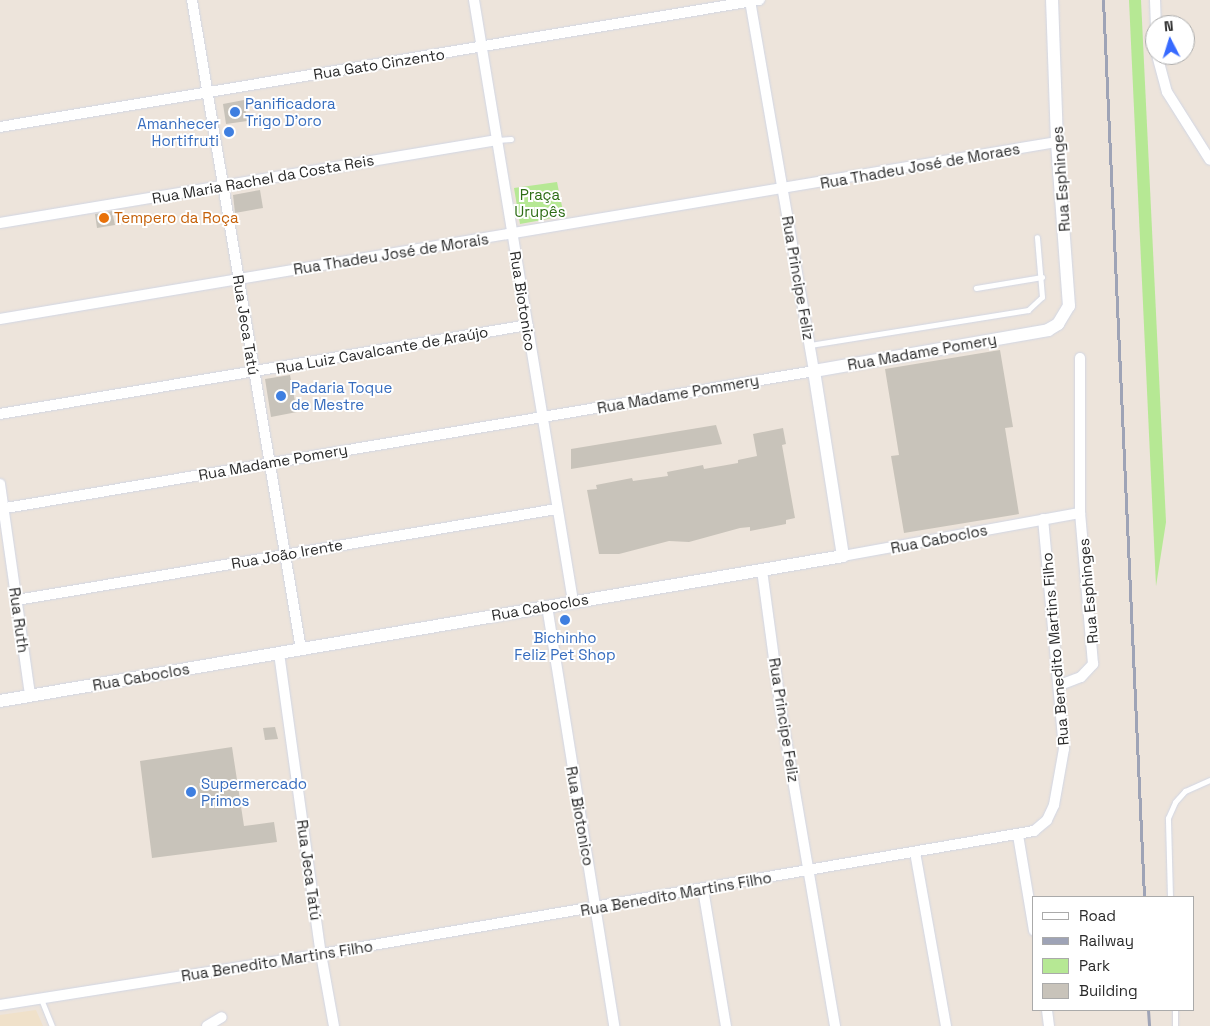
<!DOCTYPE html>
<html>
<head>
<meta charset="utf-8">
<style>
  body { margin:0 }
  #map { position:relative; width:1210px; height:1026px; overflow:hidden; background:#ede4db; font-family:"Space Grotesk",sans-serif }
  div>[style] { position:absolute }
  .education>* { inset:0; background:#f0e1ca }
  .green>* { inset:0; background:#b6e894 }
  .building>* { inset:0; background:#c8c3ba }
  .roads { filter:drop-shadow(0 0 1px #d1d6e4) drop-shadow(0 0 1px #d1d6e4) }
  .service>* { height:5px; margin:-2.5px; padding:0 2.5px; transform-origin:2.5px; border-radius:2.5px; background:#fff }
  .minor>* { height:10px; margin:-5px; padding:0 5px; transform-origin:5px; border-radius:5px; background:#fff }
  .tertiary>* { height:12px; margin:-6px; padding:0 6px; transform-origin:6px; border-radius:6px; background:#fff }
  .rail>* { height:3px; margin:-1.5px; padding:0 1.5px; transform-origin:1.5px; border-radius:1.5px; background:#9ea3b6 }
  .dots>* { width:14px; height:14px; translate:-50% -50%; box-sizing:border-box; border:2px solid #fff; border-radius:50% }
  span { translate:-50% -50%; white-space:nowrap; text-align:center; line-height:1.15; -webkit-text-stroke:4px #fff; paint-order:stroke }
  .street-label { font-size:15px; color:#2a2a2a }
  .shop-label { font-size:15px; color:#366cbe }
  .left { translate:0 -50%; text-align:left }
  .right { translate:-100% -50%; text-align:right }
  .park-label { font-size:15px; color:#2d6d15 }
  .food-label { font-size:15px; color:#c56008 }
  .legend { position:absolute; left:1032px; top:896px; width:162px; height:115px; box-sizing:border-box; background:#fff; border:1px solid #aaa; margin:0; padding:6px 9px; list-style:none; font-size:15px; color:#2a2a2a }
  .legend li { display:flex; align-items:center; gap:10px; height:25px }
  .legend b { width:25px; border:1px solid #aaa }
  .north { position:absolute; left:1145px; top:15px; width:50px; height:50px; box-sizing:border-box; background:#fff; border:1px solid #aaa; border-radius:50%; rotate:355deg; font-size:14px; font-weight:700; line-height:20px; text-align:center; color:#2a2a2a }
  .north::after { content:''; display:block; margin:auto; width:18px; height:22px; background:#376aff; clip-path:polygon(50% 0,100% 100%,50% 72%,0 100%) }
</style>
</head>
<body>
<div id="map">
  <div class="education">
    <div style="clip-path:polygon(36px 1010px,43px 1026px,0 1026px,0 1015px)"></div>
  </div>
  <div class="green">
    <div style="clip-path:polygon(1129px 0,1141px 0,1166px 522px,1156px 586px)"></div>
    <div style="clip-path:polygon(557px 182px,564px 216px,520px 224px,514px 188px)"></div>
  </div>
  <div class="building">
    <div style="clip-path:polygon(244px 100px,247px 121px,226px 124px,223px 104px)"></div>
    <div style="clip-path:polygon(260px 190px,263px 208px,235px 213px,233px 195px)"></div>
    <div style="clip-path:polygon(112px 211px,115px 225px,97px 228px,95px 214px)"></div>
    <div style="clip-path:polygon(1000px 350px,1013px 427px,1005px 428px,1019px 514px,904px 533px,891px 456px,899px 455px,885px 369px)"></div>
    <div style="clip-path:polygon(290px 375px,297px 412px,271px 417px,265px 379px)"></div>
    <div style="clip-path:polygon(716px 425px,722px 444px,571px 469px,571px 449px)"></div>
    <div style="clip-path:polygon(783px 428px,786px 444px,782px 445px,795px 518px,786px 520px,786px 524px,750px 531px,750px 527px,740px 528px,689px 542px,669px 541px,619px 554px,599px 554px,587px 490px,597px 489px,596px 485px,632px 478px,633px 481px,668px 476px,667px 472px,703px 465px,704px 469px,738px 463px,738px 460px,757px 456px,753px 434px)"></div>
    <div style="clip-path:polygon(275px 727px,278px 739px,265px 740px,263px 728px)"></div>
    <div style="clip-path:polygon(232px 747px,244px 826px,274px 822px,277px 842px,152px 858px,140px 761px)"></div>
  </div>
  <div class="roads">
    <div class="service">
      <div style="left:497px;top:140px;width:14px;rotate:-4deg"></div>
      <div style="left:976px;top:288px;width:67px;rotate:-9.5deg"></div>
      <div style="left:810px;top:345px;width:221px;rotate:-9.1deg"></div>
      <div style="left:1028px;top:310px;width:19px;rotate:-43deg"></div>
      <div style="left:1042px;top:297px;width:60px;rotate:-94.8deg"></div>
      <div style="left:1170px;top:897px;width:79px;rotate:-91.5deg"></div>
      <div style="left:1168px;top:818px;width:17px;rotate:-66deg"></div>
      <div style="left:1175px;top:802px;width:15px;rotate:-48deg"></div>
      <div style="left:1185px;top:791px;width:27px;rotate:-24deg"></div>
      <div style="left:41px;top:999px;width:29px;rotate:68deg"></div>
      <div style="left:1175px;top:1010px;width:16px;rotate:90deg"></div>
    </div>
    <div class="minor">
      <div style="left:192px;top:0;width:658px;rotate:80.47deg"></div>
      <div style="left:474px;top:0;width:609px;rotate:80.65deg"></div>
      <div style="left:1155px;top:0;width:25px;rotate:88deg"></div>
      <div style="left:1157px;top:55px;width:38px;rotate:75deg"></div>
      <div style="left:1167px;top:92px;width:80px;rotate:57.7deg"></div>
      <div style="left:0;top:127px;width:770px;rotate:-9.5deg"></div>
      <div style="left:0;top:223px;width:504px;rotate:-9.48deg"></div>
      <div style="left:0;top:319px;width:1072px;rotate:-9.51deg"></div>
      <div style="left:0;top:414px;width:535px;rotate:-9.57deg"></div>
      <div style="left:0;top:484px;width:214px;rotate:81.9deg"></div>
      <div style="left:0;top:509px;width:826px;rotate:-9.62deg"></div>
      <div style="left:814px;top:371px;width:376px;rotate:-99.8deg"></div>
      <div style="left:843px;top:556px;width:241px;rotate:-10.3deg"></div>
      <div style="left:762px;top:570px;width:135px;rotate:82.3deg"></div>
      <div style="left:780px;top:704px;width:327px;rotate:80.3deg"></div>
      <div style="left:17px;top:600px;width:548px;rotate:-9.57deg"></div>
      <div style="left:547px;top:606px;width:425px;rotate:80.9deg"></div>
      <div style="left:279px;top:653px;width:304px;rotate:82.1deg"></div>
      <div style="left:321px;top:954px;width:73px;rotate:79.8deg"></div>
      <div style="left:1060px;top:685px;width:22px;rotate:-21deg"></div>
      <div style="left:1081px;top:677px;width:18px;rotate:-47deg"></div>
      <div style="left:1093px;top:664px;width:152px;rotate:-94.9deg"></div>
      <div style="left:1080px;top:513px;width:155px;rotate:-90deg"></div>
      <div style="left:1018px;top:835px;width:97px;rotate:80.5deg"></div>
      <div style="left:915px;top:852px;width:177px;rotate:79.9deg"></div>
      <div style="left:703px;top:889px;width:139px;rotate:80.5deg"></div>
      <div style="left:0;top:1005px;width:325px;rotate:-9deg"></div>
      <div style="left:321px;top:954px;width:724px;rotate:-9.79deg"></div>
      <div style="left:1034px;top:831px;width:17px;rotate:-40deg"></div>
      <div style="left:1047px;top:820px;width:17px;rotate:-65deg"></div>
      <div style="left:1054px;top:805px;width:57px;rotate:-79.9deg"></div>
      <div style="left:1064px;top:749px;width:231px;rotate:-95.2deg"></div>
      <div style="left:1047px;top:1010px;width:16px;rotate:83deg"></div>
      <div style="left:207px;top:1026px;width:17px;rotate:-31deg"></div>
    </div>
    <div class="tertiary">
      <div style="left:0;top:701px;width:855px;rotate:-9.76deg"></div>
      <div style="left:843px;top:556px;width:187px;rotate:-98.9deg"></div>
      <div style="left:814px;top:371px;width:238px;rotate:-9.9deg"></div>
      <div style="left:1048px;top:330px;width:12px;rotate:-31deg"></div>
      <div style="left:1058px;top:324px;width:21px;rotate:-59deg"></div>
      <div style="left:1069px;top:306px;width:164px;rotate:-94.2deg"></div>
      <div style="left:1057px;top:142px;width:142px;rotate:-92deg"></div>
    </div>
  </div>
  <div class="rail">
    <div style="left:1103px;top:0;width:898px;rotate:87.38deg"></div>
    <div style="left:1148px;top:1010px;width:16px;rotate:86deg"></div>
  </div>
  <div class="dots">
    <div style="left:235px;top:112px;background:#3f7fe0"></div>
    <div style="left:229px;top:132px;background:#3f7fe0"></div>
    <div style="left:104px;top:218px;background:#e8710a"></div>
    <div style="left:281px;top:396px;background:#3f7fe0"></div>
    <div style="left:565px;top:620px;background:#3f7fe0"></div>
    <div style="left:191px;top:792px;background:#3f7fe0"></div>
  </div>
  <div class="street-label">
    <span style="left:379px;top:64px;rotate:-9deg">Rua Gato Cinzento</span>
    <span style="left:920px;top:166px;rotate:-10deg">Rua Thadeu José de Moraes</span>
    <span style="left:263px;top:179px;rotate:-10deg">Rua Maria Rachel da Costa Reis</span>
    <span style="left:1061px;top:179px;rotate:-94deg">Rua Esphinges</span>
    <span style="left:391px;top:254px;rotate:-9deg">Rua Thadeu José de Morais</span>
    <span style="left:798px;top:278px;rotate:80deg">Rua Principe Feliz</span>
    <span style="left:523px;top:301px;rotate:81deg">Rua Biotonico</span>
    <span style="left:246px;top:325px;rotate:81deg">Rua Jeca Tatú</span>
    <span style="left:382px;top:350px;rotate:-10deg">Rua Luiz Cavalcante de Araújo</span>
    <span style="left:922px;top:352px;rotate:-10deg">Rua Madame Pomery</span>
    <span style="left:678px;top:394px;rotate:-10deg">Rua Madame Pommery</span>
    <span style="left:273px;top:462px;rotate:-10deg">Rua Madame Pomery</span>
    <span style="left:939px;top:539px;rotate:-11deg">Rua Caboclos</span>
    <span style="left:287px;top:554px;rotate:-10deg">Rua João Irente</span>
    <span style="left:1088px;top:591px;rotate:-95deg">Rua Esphinges</span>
    <span style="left:540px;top:607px;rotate:-10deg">Rua Caboclos</span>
    <span style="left:19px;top:620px;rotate:82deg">Rua Ruth</span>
    <span style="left:1055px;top:649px;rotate:-95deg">Rua Benedito Martins Filho</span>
    <span style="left:141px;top:677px;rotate:-10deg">Rua Caboclos</span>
    <span style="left:784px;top:720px;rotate:81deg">Rua Principe Feliz</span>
    <span style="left:580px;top:816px;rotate:80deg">Rua Biotonico</span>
    <span style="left:309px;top:870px;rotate:82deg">Rua Jeca Tatú</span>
    <span style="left:676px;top:894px;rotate:-10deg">Rua Benedito Martins Filho</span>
    <span style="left:277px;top:961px;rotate:-9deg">Rua Benedito Martins Filho</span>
  </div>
  <div class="shop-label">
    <span class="left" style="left:245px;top:112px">Panificadora<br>Trigo D'oro</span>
    <span class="right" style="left:219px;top:132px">Amanhecer<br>Hortifruti</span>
    <span class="left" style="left:291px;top:396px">Padaria Toque<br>de Mestre</span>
    <span style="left:565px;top:646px">Bichinho<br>Feliz Pet Shop</span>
    <span class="left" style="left:201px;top:792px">Supermercado<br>Primos</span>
  </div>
  <div class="park-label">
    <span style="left:540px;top:203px">Praça<br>Urupês</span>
  </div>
  <div class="food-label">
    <span class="left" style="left:114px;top:218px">Tempero da Roça</span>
  </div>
  <ul class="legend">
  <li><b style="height:6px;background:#fff"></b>Road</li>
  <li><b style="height:6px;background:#9ea3b6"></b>Railway</li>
  <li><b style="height:14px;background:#b6e894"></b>Park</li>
  <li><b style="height:14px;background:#c8c3ba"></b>Building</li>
  </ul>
  <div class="north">N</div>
</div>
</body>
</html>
